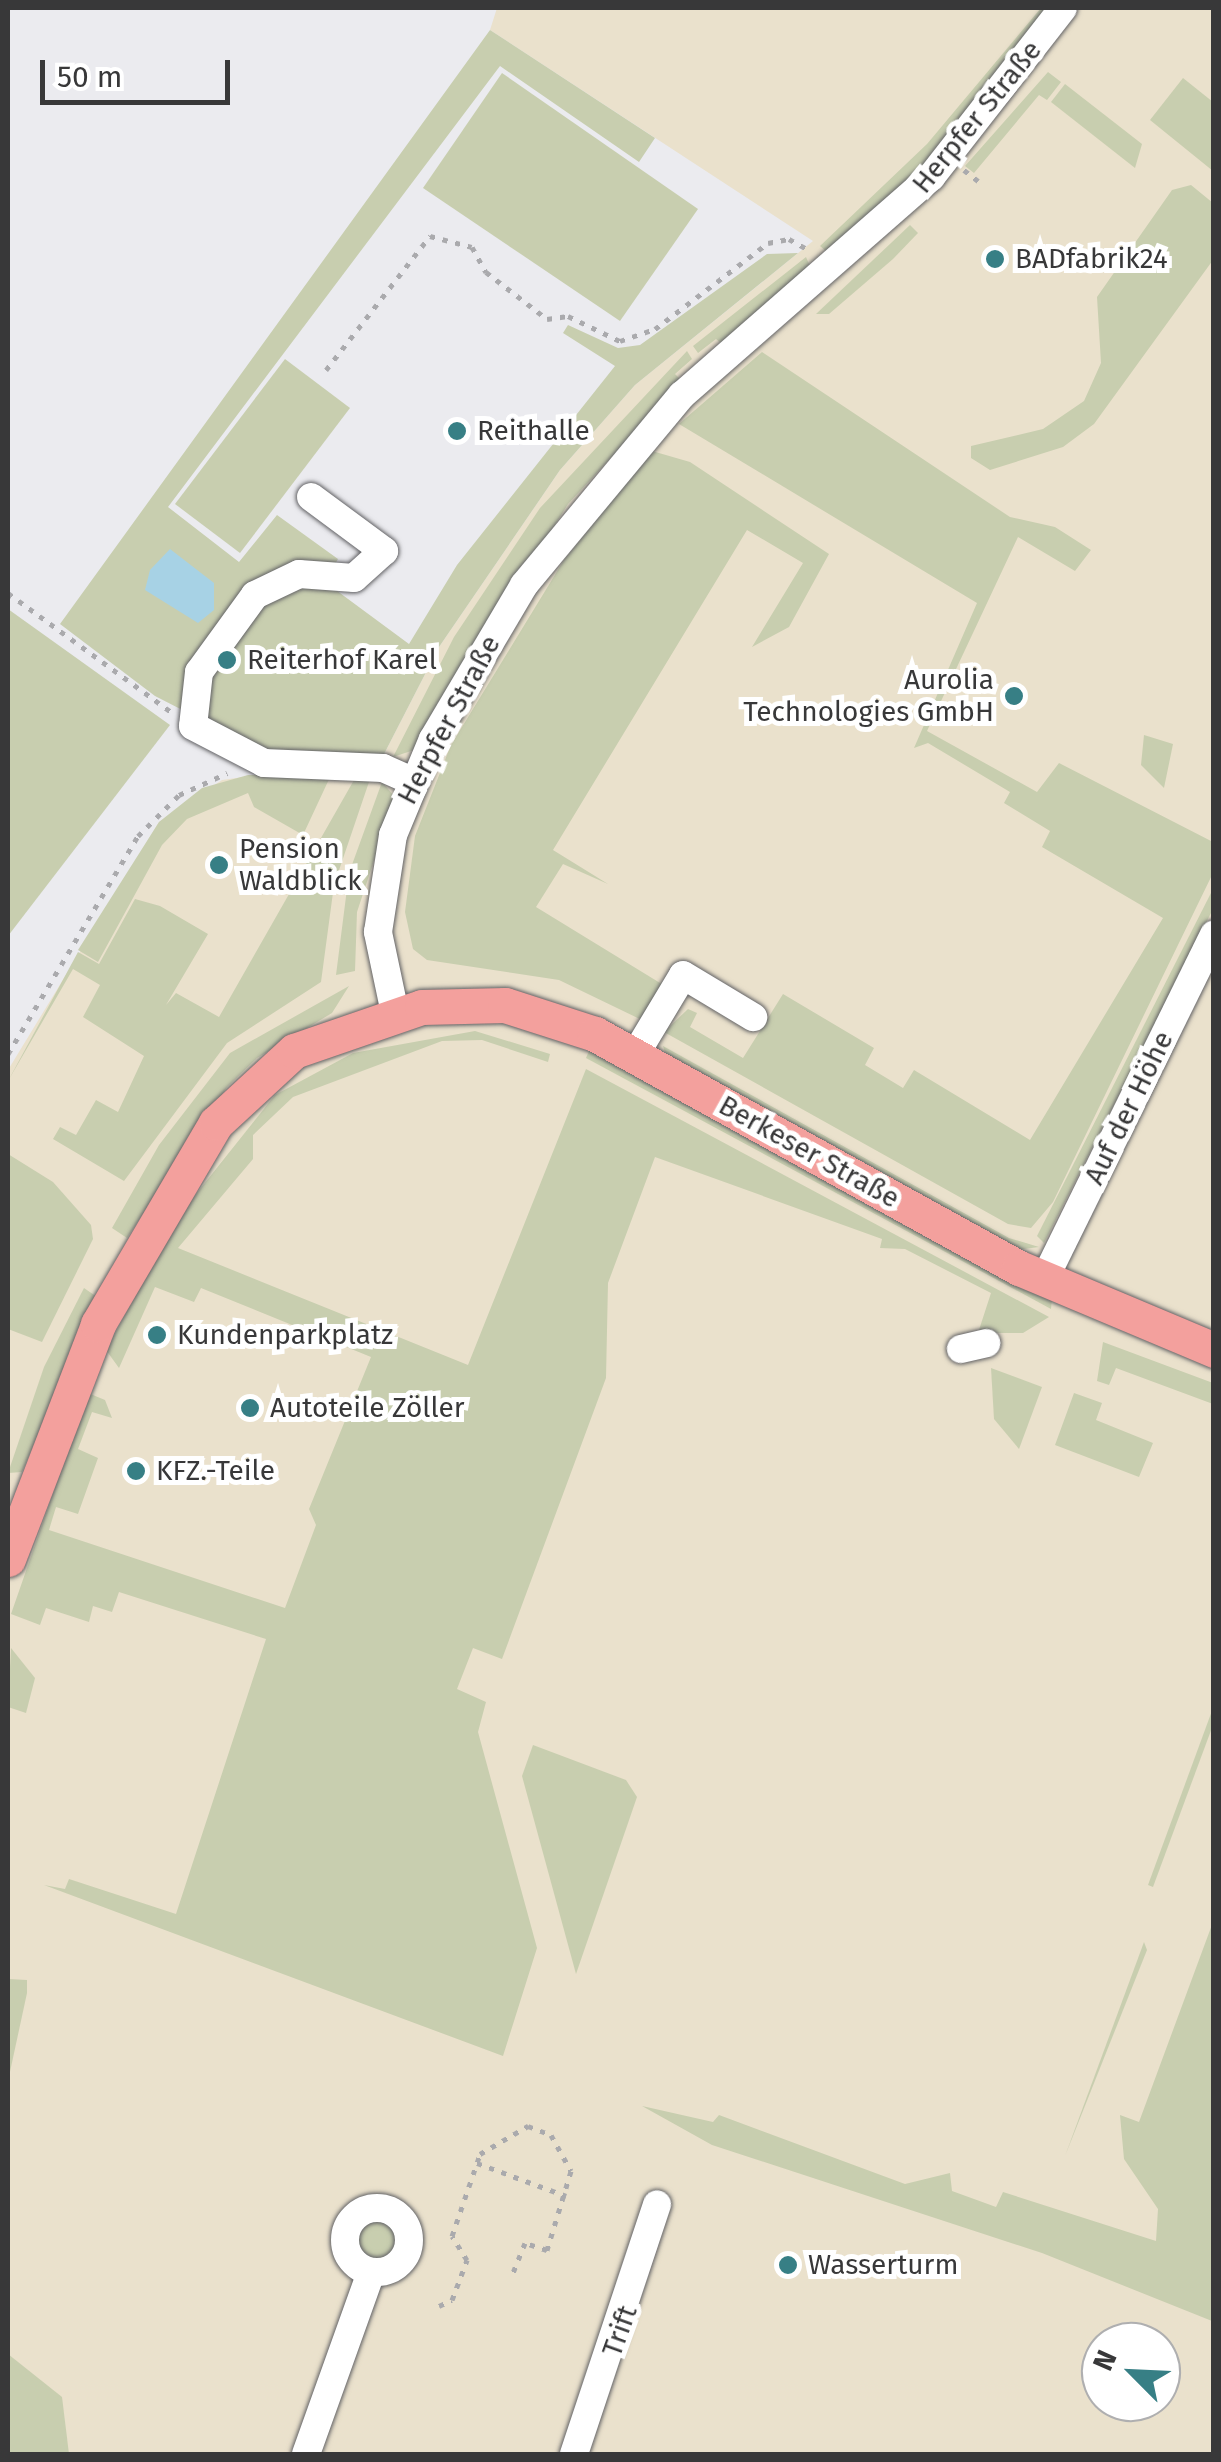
<!DOCTYPE html>
<html>
<head>
<meta charset="utf-8">
<style>
  body { margin:0 }
  #map { position:relative; width:1221px; height:2462px; overflow:hidden; background:#ebebef; font-family:"Fira Sans",sans-serif }
  div>[style] { position:absolute }
  .industrial>* { inset:0; background:#eae1cc }
  .green>* { inset:0; background:#c8ceaf }
  .round { border-radius:50% }
  .water>* { inset:0; background:#a7d2e5 }
  .path>* { height:5px; margin-top:-2.5px; transform-origin:0; background:repeating-linear-gradient(90deg,#aaaaad 0 5px,transparent 0 13px) }
  .roads { filter:drop-shadow(0 0 2px #626265) drop-shadow(0 0 2px #626265) }
  .minor>* { height:28px; margin:-14px; padding:0 14px; transform-origin:14px; border-radius:14px; background:#fff }
  .minor>.ring { margin:-14px; padding:0; box-sizing:content-box; background:none; border:28px solid #fff; border-radius:50% }
  .major>* { height:35px; margin:-17.5px; padding:0 17.5px; transform-origin:17.5px; border-radius:17.5px; background:#f3a09d }
  .dots>* { width:28px; height:28px; translate:-50% -50%; box-sizing:border-box; border:5px solid #fff; border-radius:50% }
  span { translate:-50% -50%; white-space:nowrap; text-align:center; line-height:1.15; -webkit-text-stroke:10px #fff; paint-order:stroke }
  .street-label { font-size:28px; color:#383839 }
  .poi-label { font-size:28px; color:#383839 }
  .left { translate:0 -50%; text-align:left }
  .right { translate:-100% -50%; text-align:right }
  .frame { position:absolute; inset:0; border:10px solid #383839; pointer-events:none }
  .north { position:absolute; left:1081px; top:2322px; width:100px; height:100px; box-sizing:border-box; background:#fff; border:2px solid #afafb0; border-radius:50%; rotate:294deg; font-size:28px; font-weight:700; line-height:40px; text-align:center; color:#383839 }
  .north::after { content:''; display:block; margin:auto; width:35px; height:45px; background:#377f85; clip-path:polygon(50% 0,100% 100%,50% 72%,0 100%) }
  .scale { position:absolute; left:40px; top:60px; width:190px; height:45px; box-sizing:border-box; border:5px solid #383839; border-top:0; padding-left:12px; font-size:30px; line-height:35px; white-space:nowrap; color:#383839; -webkit-text-stroke:8px #fff; paint-order:stroke }
</style>
</head>
<body>
<div id="map">
  <div class="industrial">
    <div style="clip-path:polygon(evenodd,497px 8px,1213px 8px,1213px 2454px,8px 2454px,8px 1070px,159px 822px,222px 780px,382px 758px,439px 647px,560px 470px,635px 385px,813px 241px,490px 30px,497px 8px,1101px 2342px,1161px 2342px,1161px 2402px,1101px 2402px,1101px 2342px)"></div>
  </div>
  <div class="green">
    <div style="clip-path:polygon(1041px 8px,1049px 8px,953px 136px,833px 257px,820px 246px,927px 144px)"></div>
    <div style="clip-path:polygon(490px 30px,655px 138px,639px 162px,500px 66px,168px 507px,239px 562px,277px 515px,338px 559px,325px 582px,409px 644px,457px 565px,615px 366px,563px 333px,568px 325px,618px 348px,640px 345px,767px 254px,798px 253px,635px 385px,560px 470px,439px 647px,382px 758px,268px 754px,155px 696px,60px 624px)"></div>
    <div style="clip-path:polygon(1048px 72px,1061px 82px,1047px 100px,1039px 95px,974px 173px,965px 166px)"></div>
    <div style="clip-path:polygon(502px 73px,698px 209px,620px 321px,423px 188px)"></div>
    <div style="clip-path:polygon(1183px 78px,1213px 102px,1213px 171px,1150px 120px)"></div>
    <div style="clip-path:polygon(1065px 84px,1142px 144px,1135px 168px,1051px 102px)"></div>
    <div style="clip-path:polygon(1191px 185px,1213px 203px,1213px 260px,1094px 424px,1063px 447px,990px 470px,971px 458px,971px 446px,1043px 429px,1084px 401px,1101px 363px,1097px 297px,1172px 190px)"></div>
    <div style="clip-path:polygon(910px 225px,918px 233px,893px 259px,829px 314px,816px 314px)"></div>
    <div style="clip-path:polygon(806px 257px,813px 273px,723px 345px,716px 339px,698px 353px,693px 346px)"></div>
    <div style="clip-path:polygon(687px 351px,692px 359px,675px 374px,682px 381px,568px 504px,414px 750px,393px 757px,454px 637px,540px 508px)"></div>
    <div style="clip-path:polygon(762px 352px,1010px 517px,1055px 527px,1091px 550px,1075px 571px,1018px 537px,927px 731px,1037px 792px,1059px 763px,1213px 842px,1213px 873px,1053px 1202px,1031px 1228px,1008px 1224px,664px 1032px,688px 1009px,697px 1013px,690px 1027px,743px 1058px,783px 994px,874px 1048px,865px 1065px,903px 1088px,914px 1070px,1030px 1140px,1163px 918px,1042px 847px,1050px 831px,1004px 803px,1010px 792px,928px 743px,914px 748px,977px 603px,679px 424px)"></div>
    <div style="clip-path:polygon(285px 359px,350px 408px,240px 553px,175px 504px)"></div>
    <div style="clip-path:polygon(652px 451px,690px 462px,829px 554px,789px 627px,752px 647px,803px 563px,747px 530px,553px 850px,608px 884px,563px 864px,536px 907px,665px 986px,646px 1022px,559px 980px,427px 960px,413px 949px,405px 912px,415px 836px,451px 745px,564px 560px)"></div>
    <div style="clip-path:polygon(8px 609px,170px 725px,8px 936px)"></div>
    <div style="clip-path:polygon(1144px 735px,1173px 744px,1164px 788px,1141px 765px)"></div>
    <div style="clip-path:polygon(248px 775px,331px 775px,303px 835px,254px 807px,248px 793px,187px 819px,162px 845px,98px 962px,78px 950px,159px 822px,202px 788px)"></div>
    <div style="clip-path:polygon(370px 779px,334px 885px,321px 982px,227px 1043px,124px 1181px,53px 1139px,60px 1127px,76px 1135px,96px 1100px,118px 1112px,144px 1056px,83px 1017px,100px 985px,73px 969px,8px 1081px,78px 952px,99px 964px,135px 899px,160px 906px,208px 934px,166px 1005px,176px 993px,219px 1017px,354px 780px)"></div>
    <div style="clip-path:polygon(382px 782px,395px 797px,357px 912px,355px 971px,336px 975px,349px 873px)"></div>
    <div style="clip-path:polygon(1213px 889px,1213px 909px,1044px 1243px,1037px 1236px)"></div>
    <div style="clip-path:polygon(349px 986px,332px 1013px,257px 1058px,227px 1087px,127px 1238px,112px 1228px,159px 1145px,230px 1053px)"></div>
    <div style="clip-path:polygon(475px 1031px,550px 1054px,548px 1062px,482px 1040px,442px 1041px,293px 1097px,253px 1135px,253px 1159px,178px 1248px,468px 1365px,586px 1069px,1049px 1317px,1023px 1333px,978px 1333px,991px 1293px,905px 1249px,880px 1248px,882px 1239px,655px 1157px,608px 1283px,606px 1378px,502px 1659px,473px 1648px,457px 1689px,486px 1702px,478px 1732px,537px 1948px,503px 2056px,44px 1885px,65px 1889px,69px 1879px,176px 1914px,266px 1639px,119px 1592px,112px 1612px,93px 1606px,89px 1622px,46px 1608px,40px 1625px,11px 1614px,88px 1393px,105px 1400px,112px 1418px,92px 1412px,78px 1449px,98px 1458px,78px 1514px,56px 1507px,49px 1530px,285px 1608px,316px 1525px,309px 1509px,371px 1357px,201px 1288px,194px 1302px,155px 1287px,119px 1368px,106px 1350px,177px 1218px,275px 1095px,353px 1053px)"></div>
    <div style="clip-path:polygon(663px 1046px,1009px 1238px,1039px 1247px,1016px 1250px,667px 1059px)"></div>
    <div style="clip-path:polygon(590px 1049px,1052px 1298px,1051px 1309px,586px 1058px)"></div>
    <div style="clip-path:polygon(8px 1154px,53px 1182px,91px 1225px,93px 1239px,42px 1342px,8px 1329px)"></div>
    <div style="clip-path:polygon(84px 1288px,97px 1297px,22px 1472px,8px 1473px,44px 1367px)"></div>
    <div style="clip-path:polygon(1103px 1342px,1213px 1383px,1213px 1404px,1116px 1368px,1109px 1385px,1097px 1381px)"></div>
    <div style="clip-path:polygon(991px 1368px,1042px 1387px,1019px 1449px,994px 1419px)"></div>
    <div style="clip-path:polygon(1074px 1393px,1102px 1403px,1096px 1420px,1153px 1443px,1139px 1477px,1055px 1445px)"></div>
    <div style="clip-path:polygon(11px 1648px,35px 1678px,26px 1713px,8px 1707px)"></div>
    <div style="clip-path:polygon(1213px 1708px,1213px 1725px,1153px 1887px,1148px 1885px)"></div>
    <div style="clip-path:polygon(533px 1745px,626px 1780px,637px 1797px,576px 1974px,522px 1776px)"></div>
    <div style="clip-path:polygon(1213px 1922px,1212px 2321px,1042px 2253px,712px 2145px,642px 2106px,713px 2122px,719px 2115px,905px 2184px,950px 2173px,952px 2191px,996px 2207px,1003px 2192px,1156px 2241px,1158px 2209px,1124px 2159px,1120px 2115px,1139px 2122px)"></div>
    <div style="clip-path:polygon(1144px 1942px,1147px 1950px,1065px 2156px)"></div>
    <div style="clip-path:polygon(8px 1979px,27px 1980px,27px 1993px,8px 2081px)"></div>
    <div class="round" style="left:354px;top:2217px;width:46px;height:46px"></div>
    <div style="clip-path:polygon(8px 2354px,62px 2397px,69px 2454px,8px 2454px)"></div>
  </div>
  <div class="water">
    <div style="clip-path:polygon(170px 549px,214px 583px,214px 610px,198px 623px,145px 590px,150px 570px)"></div>
  </div>
  <div class="path">
    <div style="left:964px;top:170px;width:18px;rotate:38deg"></div>
    <div style="left:326px;top:370px;width:170px;rotate:-52.2deg"></div>
    <div style="left:430px;top:236px;width:43px;rotate:14.7deg"></div>
    <div style="left:472px;top:247px;width:29px;rotate:61deg"></div>
    <div style="left:486px;top:272px;width:77px;rotate:37.6deg"></div>
    <div style="left:547px;top:319px;width:21px;rotate:-8deg"></div>
    <div style="left:568px;top:316px;width:58px;rotate:25.7deg"></div>
    <div style="left:620px;top:341px;width:37px;rotate:-19deg"></div>
    <div style="left:655px;top:329px;width:142px;rotate:-37.3deg"></div>
    <div style="left:768px;top:243px;width:21px;rotate:-11deg"></div>
    <div style="left:789px;top:239px;width:25px;rotate:29deg"></div>
    <div style="left:8px;top:593px;width:202px;rotate:36.1deg"></div>
    <div style="left:8px;top:1054px;width:254px;rotate:-59.2deg"></div>
    <div style="left:138px;top:836px;width:58px;rotate:-45deg"></div>
    <div style="left:179px;top:795px;width:53px;rotate:-24.6deg"></div>
    <div style="left:477px;top:2163px;width:95px;rotate:20.3deg"></div>
    <div style="left:439px;top:2306px;width:14px;rotate:-25deg"></div>
    <div style="left:452px;top:2300px;width:43px;rotate:-69.4deg"></div>
    <div style="left:467px;top:2260px;width:28px;rotate:-122deg"></div>
    <div style="left:452px;top:2236px;width:87px;rotate:-71.1deg"></div>
    <div style="left:480px;top:2154px;width:56px;rotate:-30.3deg"></div>
    <div style="left:528px;top:2126px;width:25px;rotate:21deg"></div>
    <div style="left:551px;top:2135px;width:41px;rotate:60.9deg"></div>
    <div style="left:571px;top:2171px;width:83px;rotate:106.9deg"></div>
    <div style="left:547px;top:2250px;width:23px;rotate:-162deg"></div>
    <div style="left:525px;top:2243px;width:35px;rotate:112deg"></div>
  </div>
  <div class="roads">
    <div class="minor">
      <div style="left:311px;top:497px;width:91px;rotate:36.5deg"></div>
      <div style="left:384px;top:551px;width:40px;rotate:138deg"></div>
      <div style="left:354px;top:578px;width:55px;rotate:-175.8deg"></div>
      <div style="left:299px;top:574px;width:49px;rotate:154.5deg"></div>
      <div style="left:255px;top:595px;width:95px;rotate:126deg"></div>
      <div style="left:199px;top:672px;width:54px;rotate:96.3deg"></div>
      <div style="left:193px;top:726px;width:80px;rotate:27.5deg"></div>
      <div style="left:264px;top:763px;width:119px;rotate:2.4deg"></div>
      <div style="left:383px;top:768px;width:32px;rotate:24deg"></div>
      <div style="left:395px;top:1013px;width:83px;rotate:-101.9deg"></div>
      <div style="left:378px;top:932px;width:98px;rotate:-81.2deg"></div>
      <div style="left:393px;top:835px;width:104px;rotate:-67.4deg"></div>
      <div style="left:433px;top:739px;width:179px;rotate:-59.4deg"></div>
      <div style="left:524px;top:585px;width:247px;rotate:-50.3deg"></div>
      <div style="left:682px;top:395px;width:331px;rotate:-41.2deg"></div>
      <div style="left:931px;top:177px;width:214px;rotate:-52deg"></div>
      <div style="left:635px;top:1055px;width:93px;rotate:-59deg"></div>
      <div style="left:683px;top:975px;width:82px;rotate:31deg"></div>
      <div style="left:1044px;top:1280px;width:385px;rotate:-63.8deg"></div>
      <div style="left:961px;top:1349px;width:26px;rotate:-13deg"></div>
      <div class="ring" style="left:345px;top:2208px;width:36px;height:36px"></div>
      <div style="left:306px;top:2454px;width:193px;rotate:-70.3deg"></div>
      <div style="left:574px;top:2454px;width:263px;rotate:-71.6deg"></div>
    </div>
    <div class="major">
      <div style="left:8px;top:1559px;width:252px;rotate:-69deg"></div>
      <div style="left:98px;top:1324px;width:233px;rotate:-59.6deg"></div>
      <div style="left:216px;top:1123px;width:106px;rotate:-42.7deg"></div>
      <div style="left:294px;top:1051px;width:135px;rotate:-19deg"></div>
      <div style="left:422px;top:1007px;width:83px;rotate:-1.4deg"></div>
      <div style="left:505px;top:1005px;width:95px;rotate:17.9deg"></div>
      <div style="left:595px;top:1034px;width:484px;rotate:28.9deg"></div>
      <div style="left:1019px;top:1268px;width:212px;rotate:22.8deg"></div>
    </div>
  </div>
  <div class="dots">
    <div style="left:995px;top:259px;background:#377f85"></div>
    <div style="left:457px;top:431px;background:#377f85"></div>
    <div style="left:227px;top:660px;background:#377f85"></div>
    <div style="left:1014px;top:696px;background:#377f85"></div>
    <div style="left:219px;top:865px;background:#377f85"></div>
    <div style="left:157px;top:1335px;background:#377f85"></div>
    <div style="left:250px;top:1408px;background:#377f85"></div>
    <div style="left:136px;top:1471px;background:#377f85"></div>
    <div style="left:788px;top:2265px;background:#377f85"></div>
  </div>
  <div class="street-label">
    <span style="left:977px;top:117px;rotate:-51deg">Herpfer Straße</span>
    <span style="left:449px;top:720px;rotate:-62deg">Herpfer Straße</span>
    <span style="left:1129px;top:1108px;rotate:-64deg">Auf der Höhe</span>
    <span style="left:809px;top:1152px;rotate:29deg">Berkeser Straße</span>
    <span style="left:620px;top:2331px;rotate:-70deg">Trift</span>
  </div>
  <div class="poi-label">
    <span class="left" style="left:1015px;top:259px">BADfabrik24</span>
    <span class="left" style="left:477px;top:431px">Reithalle</span>
    <span class="left" style="left:247px;top:660px">Reiterhof Karel</span>
    <span class="right" style="left:994px;top:696px">Aurolia<br>Technologies GmbH</span>
    <span class="left" style="left:239px;top:865px">Pension<br>Waldblick</span>
    <span class="left" style="left:177px;top:1335px">Kundenparkplatz</span>
    <span class="left" style="left:270px;top:1408px">Autoteile Zöller</span>
    <span class="left" style="left:156px;top:1471px">KFZ.-Teile</span>
    <span class="left" style="left:808px;top:2265px">Wasserturm</span>
  </div>
  <div class="frame"></div>
  <div class="north">N</div>
  <div class="scale">50 m</div>
</div>
</body>
</html>
